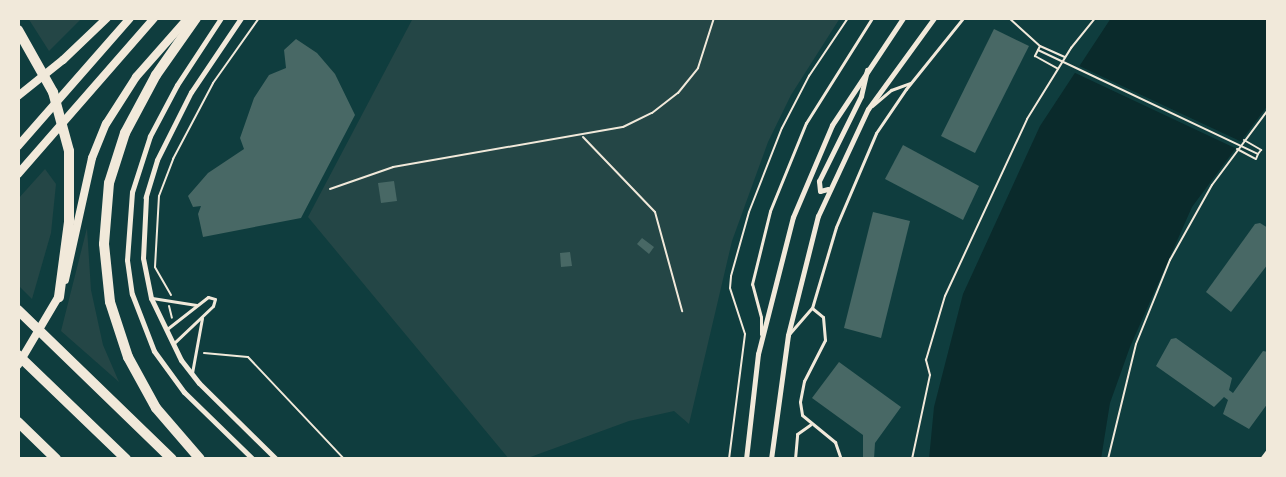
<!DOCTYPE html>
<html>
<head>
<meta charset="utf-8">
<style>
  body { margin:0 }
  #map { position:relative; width:1286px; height:477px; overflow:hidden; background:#0f3d3e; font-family:Ubuntu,sans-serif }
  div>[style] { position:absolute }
  .green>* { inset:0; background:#244646 }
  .water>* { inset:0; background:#0a2a2b }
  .pier>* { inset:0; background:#0f3d3e }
  .building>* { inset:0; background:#486865 }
  .path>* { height:2px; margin:-1px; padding:0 1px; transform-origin:1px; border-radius:1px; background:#f1e9da }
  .service>* { height:3px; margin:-1.5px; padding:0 1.5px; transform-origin:1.5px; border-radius:1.5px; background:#f1e9da }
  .minor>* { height:5px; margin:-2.5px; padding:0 2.5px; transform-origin:2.5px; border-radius:2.5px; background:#f1e9da }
  .secondary>* { height:8px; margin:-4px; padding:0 4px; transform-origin:4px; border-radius:4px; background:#f1e9da }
  .primary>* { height:8px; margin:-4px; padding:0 4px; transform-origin:4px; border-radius:4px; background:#f1e9da }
  .motorway>* { height:10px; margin:-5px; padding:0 5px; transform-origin:5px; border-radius:5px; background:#f1e9da }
  span { translate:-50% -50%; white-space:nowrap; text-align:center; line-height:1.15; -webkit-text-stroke:5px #f1e9da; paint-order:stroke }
  .frame { position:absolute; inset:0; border:20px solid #f1e9da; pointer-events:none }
</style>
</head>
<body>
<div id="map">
  <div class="green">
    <div style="clip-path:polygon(28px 18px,82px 18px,49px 51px)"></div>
    <div style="clip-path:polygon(413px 18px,840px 18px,791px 95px,768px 142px,732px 241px,689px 424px,674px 411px,629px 421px,525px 459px,509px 459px,308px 217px)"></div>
    <div style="clip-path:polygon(45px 169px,56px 184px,51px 233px,32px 299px,18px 285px,18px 199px)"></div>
    <div style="clip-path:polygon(87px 228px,91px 290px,103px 345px,119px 382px,61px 331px)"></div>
  </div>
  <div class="water">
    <div style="clip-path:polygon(1111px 18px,1268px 18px,1268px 105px,1192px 207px,1130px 347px,1110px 403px,1101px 459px,929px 459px,934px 407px,963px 294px,1040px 126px)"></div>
  </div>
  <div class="pier">
    <div style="clip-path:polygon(1075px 64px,1242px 142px,1237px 149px,1071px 71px)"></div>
  </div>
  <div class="building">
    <div style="clip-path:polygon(994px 29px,1029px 46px,975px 153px,941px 136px)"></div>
    <div style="clip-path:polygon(296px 39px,317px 53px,335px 74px,355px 115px,301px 218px,203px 237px,198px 214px,201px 206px,193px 207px,188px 196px,208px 173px,244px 149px,240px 138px,254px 98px,269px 75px,286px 68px,284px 50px)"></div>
    <div style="clip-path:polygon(903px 145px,979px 186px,963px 220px,885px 179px)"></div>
    <div style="clip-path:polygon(394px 181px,397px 201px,381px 203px,378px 183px)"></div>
    <div style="clip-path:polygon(873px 212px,910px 221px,881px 338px,844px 328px)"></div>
    <div style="clip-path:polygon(1260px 223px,1268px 228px,1268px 264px,1231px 312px,1206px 292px,1255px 224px)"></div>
    <div style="clip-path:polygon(642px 238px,654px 247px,649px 254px,637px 244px)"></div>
    <div style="clip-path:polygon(570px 252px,572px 266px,561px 267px,560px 253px)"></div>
    <div style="clip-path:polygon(1176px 338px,1232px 378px,1229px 390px,1233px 393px,1263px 351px,1268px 352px,1268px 403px,1249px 429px,1223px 414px,1228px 400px,1224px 397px,1214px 407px,1156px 366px,1171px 339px)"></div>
    <div style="clip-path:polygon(839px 362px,901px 407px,875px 443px,874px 459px,863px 459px,863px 435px,812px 398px)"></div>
  </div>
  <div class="path">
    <div style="left:1009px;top:18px;width:42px;rotate:42.1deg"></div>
    <div style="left:1038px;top:50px;width:243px;rotate:25.3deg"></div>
    <div style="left:1038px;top:50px;width:7px;rotate:117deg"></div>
    <div style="left:1035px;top:56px;width:26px;rotate:29deg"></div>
    <div style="left:1038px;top:50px;width:4px;rotate:-63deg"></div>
    <div style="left:1040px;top:46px;width:27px;rotate:24deg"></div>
    <div style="left:583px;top:137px;width:104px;rotate:46.2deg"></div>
    <div style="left:655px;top:212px;width:103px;rotate:74.7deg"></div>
    <div style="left:1244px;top:140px;width:20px;rotate:30deg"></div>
    <div style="left:1261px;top:150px;width:5px;rotate:127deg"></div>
    <div style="left:1237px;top:149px;width:21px;rotate:28deg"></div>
    <div style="left:1256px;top:159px;width:5px;rotate:-68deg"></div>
    <div style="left:330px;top:189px;width:67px;rotate:-19.2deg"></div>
    <div style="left:393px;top:167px;width:233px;rotate:-9.9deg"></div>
    <div style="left:623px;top:127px;width:32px;rotate:-26deg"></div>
    <div style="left:652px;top:113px;width:33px;rotate:-38deg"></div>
    <div style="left:678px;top:93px;width:32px;rotate:-51deg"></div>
    <div style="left:698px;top:68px;width:52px;rotate:-72.3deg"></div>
    <div style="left:171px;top:295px;width:32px;rotate:-120deg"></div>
    <div style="left:155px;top:267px;width:71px;rotate:-86.8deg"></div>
    <div style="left:159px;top:196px;width:40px;rotate:-69deg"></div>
    <div style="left:173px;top:159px;width:86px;rotate:-62.2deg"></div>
    <div style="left:213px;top:83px;width:80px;rotate:-54.7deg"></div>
    <div style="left:169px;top:306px;width:12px;rotate:76deg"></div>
    <div style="left:204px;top:353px;width:44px;rotate:5.2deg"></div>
    <div style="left:248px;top:357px;width:140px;rotate:46.7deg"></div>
    <div style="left:729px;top:459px;width:126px;rotate:-82.7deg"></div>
    <div style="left:745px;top:334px;width:48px;rotate:-108.1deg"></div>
    <div style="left:730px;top:288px;width:12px;rotate:-85deg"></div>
    <div style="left:731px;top:276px;width:66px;rotate:-74.3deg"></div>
    <div style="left:749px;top:212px;width:90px;rotate:-68.6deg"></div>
    <div style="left:782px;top:128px;width:59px;rotate:-62.6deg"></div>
    <div style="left:809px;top:76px;width:70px;rotate:-56.1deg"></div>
    <div style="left:912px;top:459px;width:86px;rotate:-77.9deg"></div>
    <div style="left:930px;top:375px;width:16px;rotate:-105deg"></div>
    <div style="left:926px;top:360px;width:67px;rotate:-73.5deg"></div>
    <div style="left:945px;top:296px;width:195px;rotate:-65.1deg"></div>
    <div style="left:1027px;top:119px;width:84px;rotate:-58.2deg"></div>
    <div style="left:1071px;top:48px;width:38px;rotate:-51deg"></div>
    <div style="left:1108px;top:459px;width:118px;rotate:-76.3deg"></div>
    <div style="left:1136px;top:344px;width:91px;rotate:-68deg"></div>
    <div style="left:1170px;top:260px;width:86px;rotate:-60.8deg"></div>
    <div style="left:1212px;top:185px;width:94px;rotate:-53.3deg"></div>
  </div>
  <div class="service">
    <div style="left:872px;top:106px;width:25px;rotate:-40deg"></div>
    <div style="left:891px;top:90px;width:20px;rotate:-20deg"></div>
    <div style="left:152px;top:298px;width:45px;rotate:9deg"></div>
    <div style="left:812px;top:308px;width:14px;rotate:39deg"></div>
    <div style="left:823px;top:317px;width:23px;rotate:85deg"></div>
    <div style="left:825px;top:340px;width:46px;rotate:117.1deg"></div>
    <div style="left:804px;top:381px;width:21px;rotate:101deg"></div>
    <div style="left:800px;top:402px;width:13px;rotate:81deg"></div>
    <div style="left:802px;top:415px;width:43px;rotate:39.3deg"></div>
    <div style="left:835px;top:442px;width:18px;rotate:71deg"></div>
    <div style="left:167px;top:329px;width:52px;rotate:-38deg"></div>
    <div style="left:208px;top:297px;width:7px;rotate:16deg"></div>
    <div style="left:215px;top:299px;width:7px;rotate:106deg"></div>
    <div style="left:213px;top:306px;width:55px;rotate:136.5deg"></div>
    <div style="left:790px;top:333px;width:33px;rotate:-49deg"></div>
    <div style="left:812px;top:308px;width:84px;rotate:-73.5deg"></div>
    <div style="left:836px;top:227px;width:102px;rotate:-66.9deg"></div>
    <div style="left:876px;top:133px;width:53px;rotate:-55.7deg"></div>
    <div style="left:906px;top:89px;width:91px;rotate:-51.2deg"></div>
    <div style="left:761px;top:334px;width:17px;rotate:-90deg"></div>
    <div style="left:761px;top:317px;width:34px;rotate:-105deg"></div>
    <div style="left:752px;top:284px;width:75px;rotate:-76.1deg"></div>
    <div style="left:770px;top:211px;width:95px;rotate:-67.8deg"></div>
    <div style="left:806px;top:123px;width:124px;rotate:-57.8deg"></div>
    <div style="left:192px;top:373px;width:56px;rotate:-79.7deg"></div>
    <div style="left:795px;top:459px;width:25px;rotate:-85deg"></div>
    <div style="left:797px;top:434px;width:16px;rotate:-35deg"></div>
  </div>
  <div class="minor">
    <div style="left:221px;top:18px;width:80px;rotate:123.3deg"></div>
    <div style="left:177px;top:85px;width:58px;rotate:117.9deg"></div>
    <div style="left:150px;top:136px;width:59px;rotate:107.8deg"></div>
    <div style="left:132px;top:192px;width:68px;rotate:94.2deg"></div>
    <div style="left:127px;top:260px;width:34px;rotate:82deg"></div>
    <div style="left:132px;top:294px;width:61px;rotate:68.9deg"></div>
    <div style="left:154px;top:351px;width:51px;rotate:53.8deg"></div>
    <div style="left:184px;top:392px;width:96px;rotate:44.2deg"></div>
    <div style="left:241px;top:18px;width:89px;rotate:124deg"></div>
    <div style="left:191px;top:92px;width:76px;rotate:116.6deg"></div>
    <div style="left:157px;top:160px;width:39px;rotate:107deg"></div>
    <div style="left:146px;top:197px;width:61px;rotate:92.8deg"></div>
    <div style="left:143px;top:258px;width:41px;rotate:78.7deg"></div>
    <div style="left:151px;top:298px;width:69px;rotate:64.2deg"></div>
    <div style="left:181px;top:360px;width:29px;rotate:52deg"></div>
    <div style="left:199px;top:383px;width:108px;rotate:44.6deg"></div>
    <div style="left:828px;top:189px;width:8px;rotate:166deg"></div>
    <div style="left:820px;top:191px;width:10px;rotate:-96deg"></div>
    <div style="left:819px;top:181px;width:95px;rotate:-63.7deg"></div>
    <div style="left:861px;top:96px;width:27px;rotate:-77deg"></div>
    <div style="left:746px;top:459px;width:106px;rotate:-83.5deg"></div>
    <div style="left:758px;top:354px;width:141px;rotate:-75.7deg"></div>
    <div style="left:793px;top:217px;width:100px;rotate:-67deg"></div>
    <div style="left:832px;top:125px;width:128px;rotate:-56.4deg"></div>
    <div style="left:771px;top:459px;width:125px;rotate:-82.2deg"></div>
    <div style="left:788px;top:335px;width:123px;rotate:-75.9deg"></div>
    <div style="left:818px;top:216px;width:118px;rotate:-65deg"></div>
    <div style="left:868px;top:109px;width:112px;rotate:-54deg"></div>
    <div style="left:1262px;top:459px;width:10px;rotate:-53deg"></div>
  </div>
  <div class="secondary">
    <div style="left:18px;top:96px;width:58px;rotate:-38.7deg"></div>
    <div style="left:63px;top:60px;width:61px;rotate:-43.7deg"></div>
    <div style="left:65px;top:280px;width:125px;rotate:-77.5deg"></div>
    <div style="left:92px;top:158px;width:37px;rotate:-68deg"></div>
    <div style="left:106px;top:124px;width:56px;rotate:-57.4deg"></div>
    <div style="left:136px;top:77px;width:79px;rotate:-48.6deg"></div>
    <div style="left:18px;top:365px;width:82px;rotate:-59.4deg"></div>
  </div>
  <div class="primary">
    <div style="left:18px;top:146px;width:170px;rotate:-48.8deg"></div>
    <div style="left:18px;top:174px;width:207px;rotate:-48.9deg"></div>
  </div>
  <div class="motorway">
    <div style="left:196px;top:18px;width:70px;rotate:125.1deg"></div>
    <div style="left:156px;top:75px;width:66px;rotate:118.1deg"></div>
    <div style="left:125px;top:133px;width:52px;rotate:107.7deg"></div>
    <div style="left:109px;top:183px;width:61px;rotate:94.7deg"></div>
    <div style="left:104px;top:244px;width:58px;rotate:84.1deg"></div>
    <div style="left:110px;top:302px;width:58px;rotate:71.9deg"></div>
    <div style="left:128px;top:357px;width:58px;rotate:61.2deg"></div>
    <div style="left:156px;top:408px;width:67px;rotate:49.2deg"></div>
    <div style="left:18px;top:30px;width:71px;rotate:60.6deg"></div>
    <div style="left:53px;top:92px;width:61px;rotate:74.8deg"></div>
    <div style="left:69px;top:151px;width:71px;rotate:90deg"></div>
    <div style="left:69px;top:222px;width:76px;rotate:97.6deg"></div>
    <div style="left:18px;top:310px;width:214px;rotate:44.1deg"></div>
    <div style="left:18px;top:355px;width:150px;rotate:43.9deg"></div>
    <div style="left:18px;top:422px;width:53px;rotate:44.2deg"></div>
  </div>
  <div class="frame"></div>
</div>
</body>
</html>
